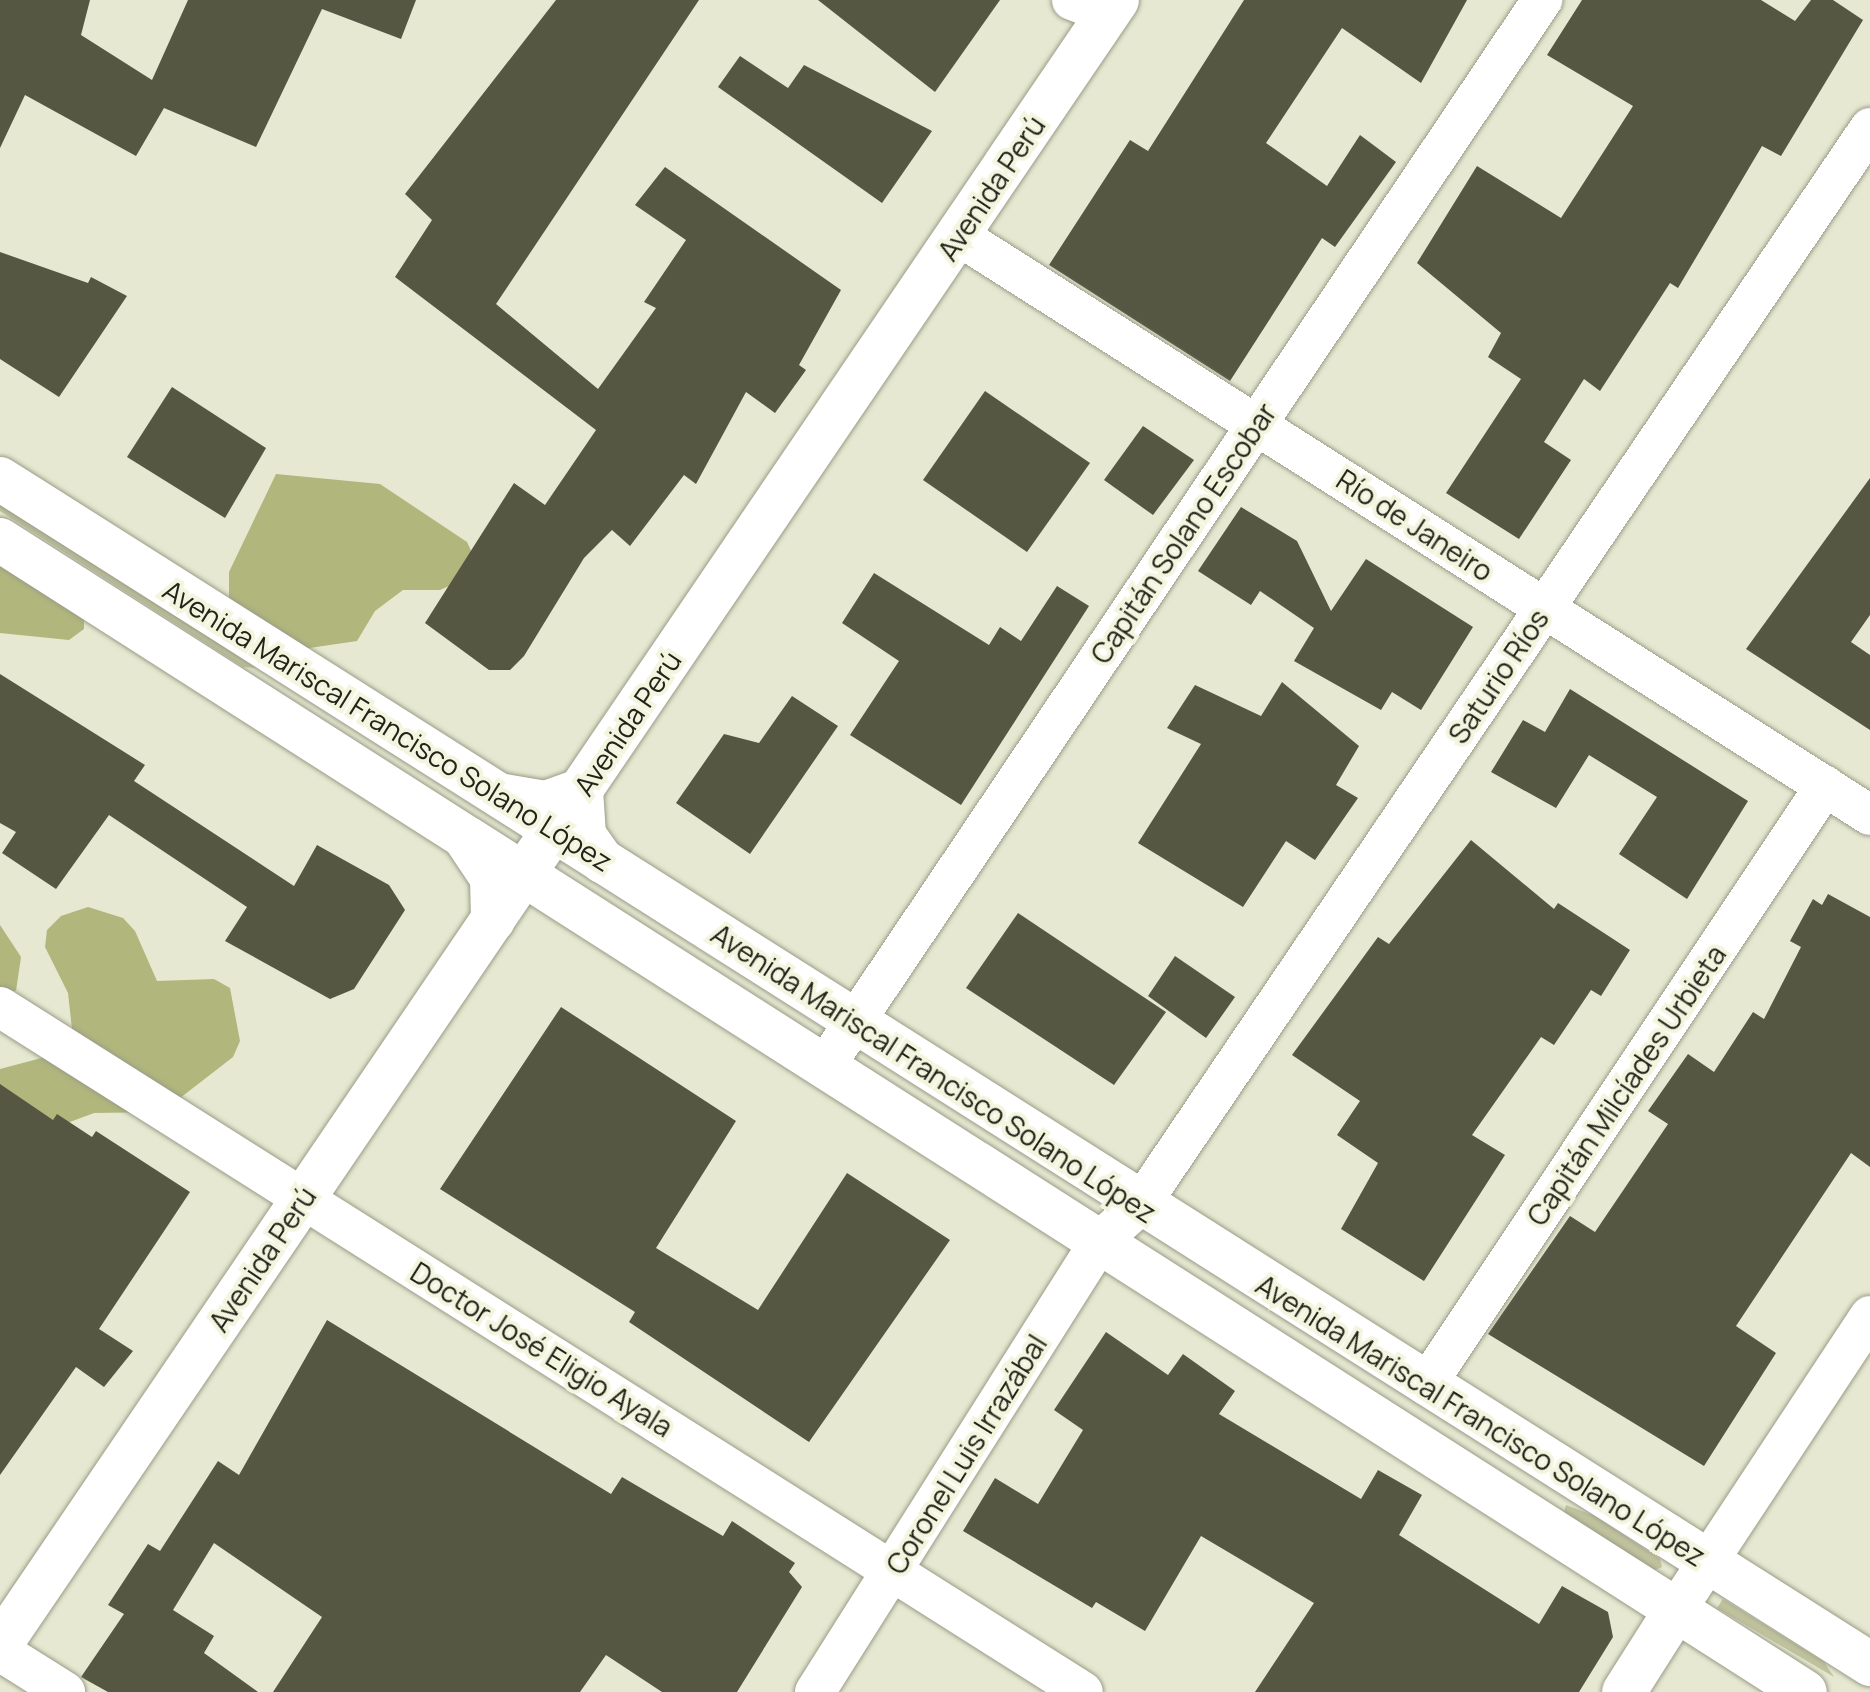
<!DOCTYPE html>
<html>
<head>
<meta charset="utf-8">
<style>
  body { margin:0 }
  #map { position:relative; width:1870px; height:1692px; overflow:hidden; background:#e6e8d1; font-family:Manrope,sans-serif }
  div>[style] { position:absolute }
  .green>* { inset:0; background:#c0c39d }
  .forest>* { inset:0; background:#b1b67d }
  .building>* { inset:0; background:#555743 }
  .roads { filter:drop-shadow(0 0 2px #9a9c87) drop-shadow(0 0 2px #9a9c87) }
  .minor>* { height:40px; margin:-20px; padding:0 20px; transform-origin:20px; border-radius:20px; background:#fff }
  .tertiary>* { height:44px; margin:-22px; padding:0 22px; transform-origin:22px; border-radius:22px; background:#fff }
  .primary>* { height:44px; margin:-22px; padding:0 22px; transform-origin:22px; border-radius:22px; background:#fff }
  .trunk>* { height:44px; margin:-22px; padding:0 22px; transform-origin:22px; border-radius:22px; background:#fff }
  span { translate:-50% -50%; white-space:nowrap; text-align:center; line-height:1.15; -webkit-text-stroke:8px #f3f5de; paint-order:stroke }
  .street-label { font-size:28px; color:#22231b }
</style>
</head>
<body>
<div id="map">
  <div class="green">
    <div style="clip-path:polygon(0 501px,258px 668px,243px 667px,0 511px)"></div>
    <div style="clip-path:polygon(1566px 1505px,1595px 1516px,1660px 1559px,1662px 1567px,1653px 1571px,1564px 1512px)"></div>
    <div style="clip-path:polygon(1723px 1599px,1824px 1662px,1834px 1677px,1717px 1608px)"></div>
  </div>
  <div class="forest">
    <div style="clip-path:polygon(276px 474px,380px 484px,467px 542px,481px 572px,440px 590px,403px 590px,375px 611px,357px 641px,282px 652px,229px 608px,229px 572px)"></div>
    <div style="clip-path:polygon(0 544px,84px 611px,84px 629px,69px 640px,0 633px)"></div>
    <div style="clip-path:polygon(88px 907px,123px 918px,135px 931px,157px 981px,214px 979px,230px 988px,240px 1041px,233px 1057px,162px 1112px,94px 1113px,0 1148px,0 1069px,49px 1056px,72px 1029px,68px 993px,45px 947px,47px 930px,61px 916px)"></div>
    <div style="clip-path:polygon(0 925px,21px 957px,16px 991px,0 990px)"></div>
  </div>
  <div class="building">
    <div style="clip-path:polygon(0 0,90px 0,81px 35px,152px 80px,188px 0,416px 0,401px 39px,322px 9px,256px 147px,164px 108px,136px 156px,25px 95px,0 148px)"></div>
    <div style="clip-path:polygon(556px 0,699px 0,496px 304px,598px 389px,656px 308px,644px 302px,686px 240px,635px 205px,665px 167px,841px 290px,799px 365px,806px 370px,775px 413px,746px 392px,696px 484px,684px 475px,630px 546px,612px 530px,584px 558px,524px 656px,510px 670px,489px 670px,425px 623px,514px 483px,545px 505px,596px 430px,395px 277px,432px 220px,405px 194px)"></div>
    <div style="clip-path:polygon(818px 0,1000px 0,935px 92px)"></div>
    <div style="clip-path:polygon(1244px 0,1467px 0,1421px 83px,1342px 28px,1266px 143px,1327px 186px,1360px 135px,1396px 162px,1335px 247px,1322px 238px,1230px 381px,1049px 265px,1130px 140px,1148px 151px)"></div>
    <div style="clip-path:polygon(1582px 0,1761px 0,1795px 21px,1811px 0,1833px 0,1863px 20px,1781px 156px,1762px 146px,1678px 288px,1670px 283px,1600px 391px,1584px 379px,1544px 442px,1571px 460px,1519px 539px,1446px 493px,1521px 379px,1488px 357px,1501px 333px,1417px 263px,1477px 166px,1561px 218px,1633px 106px,1547px 55px)"></div>
    <div style="clip-path:polygon(740px 56px,788px 88px,804px 65px,932px 131px,882px 203px,718px 87px)"></div>
    <div style="clip-path:polygon(0 252px,88px 283px,91px 277px,127px 296px,59px 397px,0 359px)"></div>
    <div style="clip-path:polygon(172px 387px,266px 448px,225px 518px,127px 457px)"></div>
    <div style="clip-path:polygon(985px 391px,1090px 463px,1027px 552px,923px 480px)"></div>
    <div style="clip-path:polygon(1143px 426px,1194px 460px,1153px 515px,1104px 480px)"></div>
    <div style="clip-path:polygon(1870px 478px,1870px 615px,1851px 642px,1870px 655px,1870px 730px,1746px 649px)"></div>
    <div style="clip-path:polygon(1241px 507px,1297px 541px,1331px 611px,1366px 559px,1473px 627px,1421px 710px,1392px 692px,1381px 710px,1294px 661px,1314px 628px,1260px 591px,1251px 605px,1198px 571px)"></div>
    <div style="clip-path:polygon(874px 573px,989px 645px,1000px 627px,1021px 641px,1057px 586px,1089px 606px,961px 805px,850px 735px,899px 661px,842px 623px)"></div>
    <div style="clip-path:polygon(0 674px,145px 765px,134px 781px,294px 886px,317px 845px,389px 885px,405px 910px,354px 989px,330px 999px,225px 941px,247px 907px,109px 815px,56px 889px,2px 853px,16px 832px,0 823px)"></div>
    <div style="clip-path:polygon(1282px 682px,1359px 746px,1336px 785px,1358px 798px,1315px 860px,1286px 841px,1243px 907px,1138px 843px,1201px 744px,1167px 728px,1195px 685px,1261px 716px)"></div>
    <div style="clip-path:polygon(1570px 689px,1748px 801px,1687px 899px,1619px 854px,1657px 797px,1589px 755px,1556px 808px,1491px 772px,1523px 720px,1545px 732px)"></div>
    <div style="clip-path:polygon(792px 696px,838px 726px,750px 854px,676px 803px,724px 734px,759px 743px)"></div>
    <div style="clip-path:polygon(1471px 840px,1554px 909px,1558px 903px,1630px 950px,1601px 996px,1591px 990px,1554px 1045px,1541px 1037px,1472px 1135px,1505px 1155px,1424px 1281px,1341px 1229px,1378px 1163px,1337px 1135px,1360px 1101px,1292px 1055px,1378px 937px,1389px 944px)"></div>
    <div style="clip-path:polygon(1828px 894px,1870px 917px,1870px 1167px,1851px 1153px,1736px 1326px,1776px 1353px,1704px 1466px,1488px 1334px,1570px 1216px,1595px 1232px,1668px 1124px,1648px 1111px,1688px 1054px,1714px 1072px,1753px 1012px,1764px 1019px,1801px 947px,1790px 941px,1813px 899px,1822px 905px)"></div>
    <div style="clip-path:polygon(1018px 913px,1166px 1012px,1114px 1085px,966px 988px)"></div>
    <div style="clip-path:polygon(1175px 956px,1235px 997px,1206px 1038px,1148px 996px)"></div>
    <div style="clip-path:polygon(561px 1007px,736px 1121px,656px 1248px,758px 1310px,847px 1173px,950px 1240px,809px 1442px,629px 1322px,635px 1312px,440px 1189px)"></div>
    <div style="clip-path:polygon(0 1084px,53px 1120px,57px 1114px,92px 1137px,96px 1131px,190px 1192px,99px 1329px,133px 1351px,104px 1387px,76px 1367px,0 1475px)"></div>
    <div style="clip-path:polygon(327px 1320px,611px 1494px,622px 1477px,723px 1536px,732px 1521px,795px 1563px,789px 1572px,802px 1587px,737px 1692px,662px 1692px,606px 1655px,580px 1692px,273px 1692px,322px 1617px,214px 1543px,173px 1610px,214px 1636px,204px 1653px,258px 1692px,108px 1692px,81px 1677px,124px 1614px,108px 1605px,148px 1544px,160px 1551px,218px 1461px,239px 1475px)"></div>
    <div style="clip-path:polygon(1106px 1332px,1168px 1375px,1183px 1354px,1235px 1391px,1219px 1414px,1361px 1499px,1378px 1470px,1422px 1495px,1399px 1535px,1539px 1624px,1562px 1586px,1608px 1612px,1613px 1637px,1579px 1692px,1255px 1692px,1314px 1603px,1201px 1536px,1145px 1631px,1096px 1602px,1092px 1608px,963px 1531px,995px 1478px,1038px 1504px,1083px 1430px,1054px 1410px)"></div>
  </div>
  <div class="roads">
    <div class="minor">
      <div style="left:1072px;top:0;width:39px;rotate:21deg"></div>
      <div style="left:959px;top:236px;width:1079px;rotate:32.44deg"></div>
      <div style="left:0;top:1007px;width:1281px;rotate:32.31deg"></div>
      <div style="left:825px;top:1066px;width:1285px;rotate:-56.07deg"></div>
      <div style="left:1426px;top:1385px;width:720px;rotate:-56.33deg"></div>
      <div style="left:1676px;top:1610px;width:352px;rotate:-56.6deg"></div>
      <div style="left:0;top:1651px;width:77px;rotate:32.2deg"></div>
      <div style="left:815px;top:1692px;width:534px;rotate:-57.71deg"></div>
      <div style="left:1100px;top:1241px;width:54px;rotate:-42deg"></div>
      <div style="left:1140px;top:1205px;width:1301px;rotate:-55.87deg"></div>
    </div>
    <div class="tertiary">
      <div style="left:1624px;top:1692px;width:97px;rotate:-57.6deg"></div>
    </div>
    <div class="primary">
      <div style="left:0;top:1645px;width:1988px;rotate:-55.82deg"></div>
    </div>
    <div class="trunk">
      <div style="left:0;top:479px;width:2214px;rotate:32.36deg"></div>
      <div style="left:0;top:540px;width:2141px;rotate:32.55deg"></div>
      <div style="left:504px;top:796px;width:43px;rotate:9.5deg"></div>
      <div style="left:546px;top:803px;width:37px;rotate:-20deg"></div>
      <div style="left:581px;top:790px;width:45px;rotate:86.2deg"></div>
      <div style="left:584px;top:835px;width:32px;rotate:55deg"></div>
      <div style="left:466px;top:839px;width:47px;rotate:56.3deg"></div>
      <div style="left:492px;top:878px;width:42px;rotate:88.6deg"></div>
    </div>
  </div>
  <div class="street-label">
    <span style="left:991px;top:188px;rotate:-56deg">Avenida Perú</span>
    <span style="left:1415px;top:525px;rotate:33deg">Río de Janeiro</span>
    <span style="left:1183px;top:533px;rotate:-56deg">Capitán Solano Escobar</span>
    <span style="left:1498px;top:676px;rotate:-56deg">Saturio Ríos</span>
    <span style="left:627px;top:723px;rotate:-56deg">Avenida Perú</span>
    <span style="left:388px;top:725px;rotate:32deg">Avenida Mariscal Francisco Solano López</span>
    <span style="left:934px;top:1073px;rotate:33deg">Avenida Mariscal Francisco Solano López</span>
    <span style="left:1626px;top:1085px;rotate:-56deg">Capitán Milcíades Urbieta</span>
    <span style="left:262px;top:1259px;rotate:-56deg">Avenida Perú</span>
    <span style="left:542px;top:1349px;rotate:32deg">Doctor José Eligio Ayala</span>
    <span style="left:1481px;top:1420px;rotate:32deg">Avenida Mariscal Francisco Solano López</span>
    <span style="left:966px;top:1454px;rotate:-58deg">Coronel Luis Irrazábal</span>
  </div>
</div>
</body>
</html>
